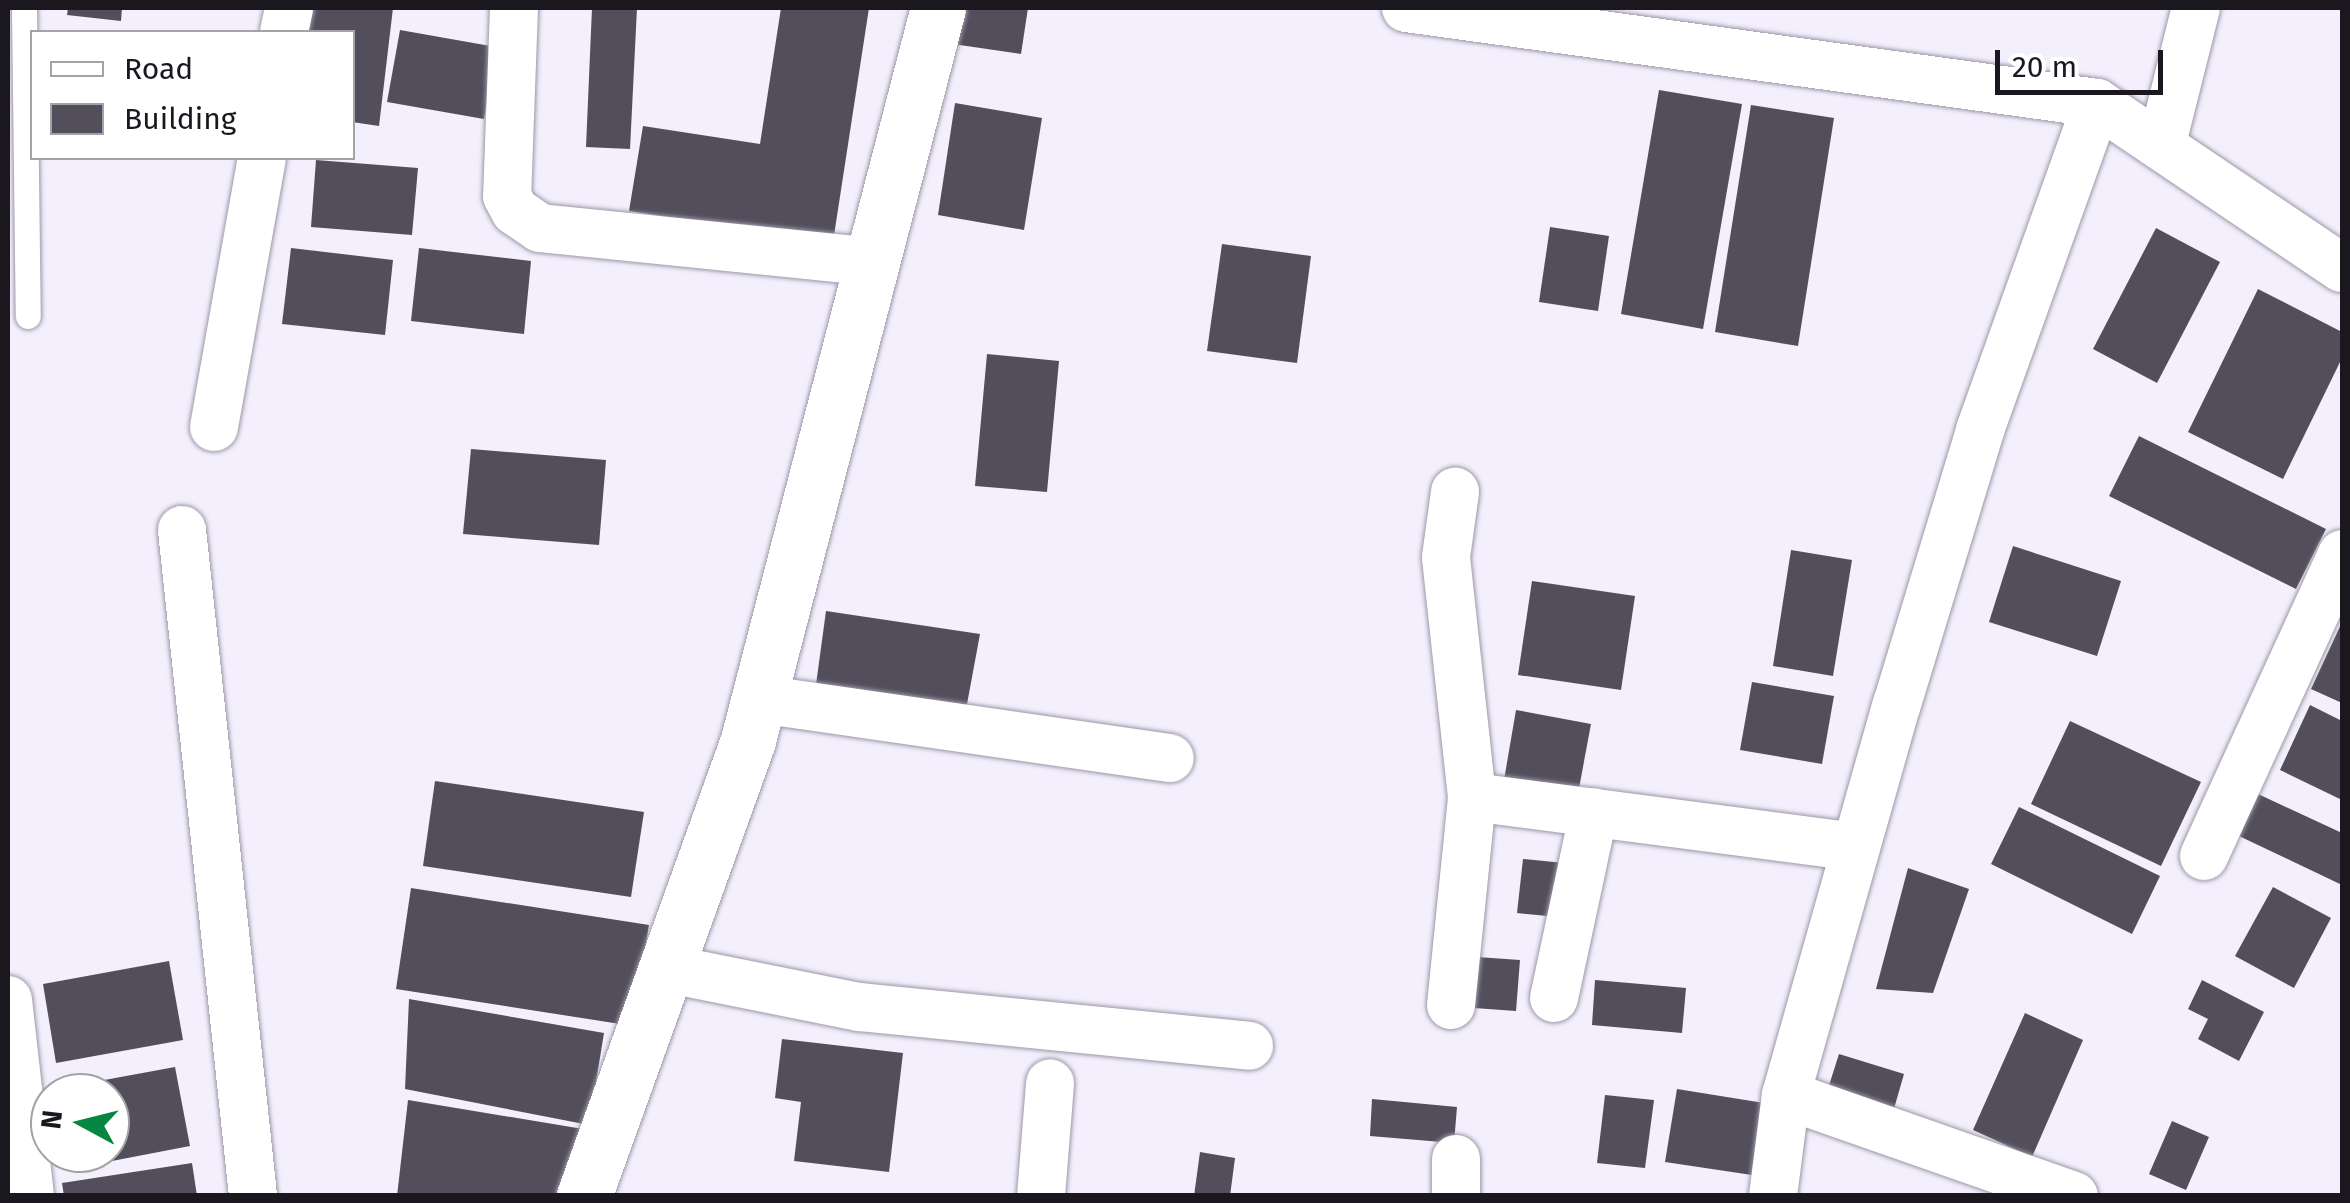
<!DOCTYPE html>
<html>
<head>
<meta charset="utf-8">
<style>
  body { margin:0 }
  #map { position:relative; width:2350px; height:1203px; overflow:hidden; background:#f3effd; font-family:"Fira Sans",sans-serif }
  div>[style] { position:absolute }
  .building>* { inset:0; background:#534e5c }
  .roads { filter:drop-shadow(0 0 2px #9c97a7) drop-shadow(0 0 2px #9c97a7) }
  .lane>* { height:25px; margin:-12.5px; padding:0 12.5px; transform-origin:12.5px; border-radius:12.5px; background:#fff }
  .street>* { height:48px; margin:-24px; padding:0 24px; transform-origin:24px; border-radius:24px; background:#fff }
  .secondary>* { height:55px; margin:-27.5px; padding:0 27.5px; transform-origin:27.5px; border-radius:27.5px; background:#fff }
  span { translate:-50% -50%; white-space:nowrap; text-align:center; line-height:1.15; -webkit-text-stroke:10px #fff; paint-order:stroke }
  .frame { position:absolute; inset:0; border:10px solid #1a181e; pointer-events:none }
  .legend { position:absolute; left:30px; top:30px; width:325px; height:130px; box-sizing:border-box; background:#fff; border:2px solid #a3a3a5; margin:0; padding:12px 18px; list-style:none; font-size:30px; color:#1a181e }
  .legend li { display:flex; align-items:center; gap:20px; height:50px }
  .legend b { width:50px; border:2px solid #a3a3a5 }
  .north { position:absolute; left:30px; top:1073px; width:100px; height:100px; box-sizing:border-box; background:#fff; border:2px solid #a3a3a5; border-radius:50%; rotate:277deg; font-size:28px; font-weight:700; line-height:40px; text-align:center; color:#1a181e }
  .north::after { content:''; display:block; margin:auto; width:35px; height:45px; background:#058641; clip-path:polygon(50% 0,100% 100%,50% 72%,0 100%) }
  .scale { position:absolute; left:1995px; top:50px; width:168px; height:45px; box-sizing:border-box; border:5px solid #1a181e; border-top:0; padding-left:12px; font-size:30px; line-height:35px; white-space:nowrap; color:#1a181e; -webkit-text-stroke:8px #fff; paint-order:stroke }
</style>
</head>
<body>
<div id="map">
  <div class="building">
    <div style="clip-path:polygon(68px 8px,122px 8px,121px 21px,67px 15px)"></div>
    <div style="clip-path:polygon(306px 8px,393px 8px,379px 126px,352px 122px,352px 32px,303px 32px)"></div>
    <div style="clip-path:polygon(592px 8px,637px 8px,630px 149px,586px 147px)"></div>
    <div style="clip-path:polygon(781px 8px,869px 8px,833px 242px,629px 211px,643px 126px,760px 144px)"></div>
    <div style="clip-path:polygon(951px 8px,1028px 8px,1021px 54px,946px 43px)"></div>
    <div style="clip-path:polygon(400px 30px,496px 47px,484px 119px,387px 102px)"></div>
    <div style="clip-path:polygon(1659px 90px,1742px 104px,1703px 329px,1621px 314px)"></div>
    <div style="clip-path:polygon(955px 103px,1042px 118px,1024px 230px,938px 215px)"></div>
    <div style="clip-path:polygon(1751px 105px,1834px 118px,1798px 346px,1715px 332px)"></div>
    <div style="clip-path:polygon(316px 160px,418px 168px,412px 235px,311px 227px)"></div>
    <div style="clip-path:polygon(1550px 227px,1609px 236px,1598px 311px,1539px 302px)"></div>
    <div style="clip-path:polygon(2156px 228px,2220px 262px,2157px 383px,2093px 349px)"></div>
    <div style="clip-path:polygon(1222px 244px,1311px 256px,1297px 363px,1207px 351px)"></div>
    <div style="clip-path:polygon(291px 248px,393px 260px,385px 335px,282px 324px)"></div>
    <div style="clip-path:polygon(419px 248px,531px 261px,524px 334px,411px 321px)"></div>
    <div style="clip-path:polygon(2258px 289px,2342px 332px,2342px 358px,2283px 479px,2188px 432px)"></div>
    <div style="clip-path:polygon(987px 354px,1059px 361px,1047px 492px,975px 486px)"></div>
    <div style="clip-path:polygon(2139px 436px,2326px 529px,2296px 589px,2109px 496px)"></div>
    <div style="clip-path:polygon(471px 449px,606px 460px,599px 545px,463px 534px)"></div>
    <div style="clip-path:polygon(2013px 546px,2121px 581px,2097px 656px,1989px 622px)"></div>
    <div style="clip-path:polygon(1791px 550px,1852px 560px,1833px 676px,1773px 666px)"></div>
    <div style="clip-path:polygon(1532px 581px,1635px 596px,1621px 690px,1518px 675px)"></div>
    <div style="clip-path:polygon(826px 611px,980px 634px,965px 715px,815px 692px)"></div>
    <div style="clip-path:polygon(2342px 622px,2342px 703px,2311px 689px)"></div>
    <div style="clip-path:polygon(1752px 682px,1834px 696px,1822px 764px,1740px 750px)"></div>
    <div style="clip-path:polygon(2310px 705px,2342px 721px,2342px 800px,2280px 770px)"></div>
    <div style="clip-path:polygon(1516px 710px,1591px 724px,1577px 799px,1503px 786px)"></div>
    <div style="clip-path:polygon(2070px 721px,2201px 782px,2161px 866px,2031px 804px)"></div>
    <div style="clip-path:polygon(435px 781px,644px 812px,631px 897px,423px 866px)"></div>
    <div style="clip-path:polygon(2258px 794px,2342px 833px,2342px 885px,2239px 836px)"></div>
    <div style="clip-path:polygon(2019px 807px,2160px 876px,2132px 934px,1991px 864px)"></div>
    <div style="clip-path:polygon(1523px 859px,1564px 863px,1558px 917px,1517px 913px)"></div>
    <div style="clip-path:polygon(1908px 868px,1969px 889px,1933px 993px,1876px 989px)"></div>
    <div style="clip-path:polygon(2273px 887px,2331px 918px,2294px 988px,2235px 956px)"></div>
    <div style="clip-path:polygon(411px 888px,649px 925px,633px 1026px,396px 989px)"></div>
    <div style="clip-path:polygon(1463px 956px,1520px 960px,1516px 1011px,1460px 1007px)"></div>
    <div style="clip-path:polygon(169px 961px,183px 1040px,56px 1063px,43px 984px)"></div>
    <div style="clip-path:polygon(1595px 980px,1686px 988px,1682px 1033px,1592px 1025px)"></div>
    <div style="clip-path:polygon(2202px 980px,2264px 1012px,2239px 1061px,2198px 1039px,2208px 1019px,2188px 1009px)"></div>
    <div style="clip-path:polygon(409px 999px,604px 1033px,589px 1125px,405px 1089px)"></div>
    <div style="clip-path:polygon(2025px 1013px,2083px 1040px,2032px 1157px,1973px 1130px)"></div>
    <div style="clip-path:polygon(782px 1039px,903px 1053px,889px 1172px,794px 1161px,801px 1102px,775px 1098px)"></div>
    <div style="clip-path:polygon(1839px 1054px,1904px 1074px,1891px 1119px,1825px 1098px)"></div>
    <div style="clip-path:polygon(175px 1067px,190px 1146px,65px 1170px,62px 1153px,110px 1153px,110px 1093px,50px 1090px)"></div>
    <div style="clip-path:polygon(1677px 1089px,1764px 1103px,1752px 1175px,1665px 1162px)"></div>
    <div style="clip-path:polygon(1605px 1095px,1654px 1100px,1645px 1168px,1597px 1163px)"></div>
    <div style="clip-path:polygon(1372px 1099px,1457px 1107px,1454px 1143px,1370px 1136px)"></div>
    <div style="clip-path:polygon(408px 1100px,583px 1129px,566px 1196px,397px 1196px)"></div>
    <div style="clip-path:polygon(2172px 1121px,2209px 1137px,2186px 1190px,2149px 1174px)"></div>
    <div style="clip-path:polygon(1200px 1152px,1235px 1158px,1230px 1196px,1194px 1196px)"></div>
    <div style="clip-path:polygon(192px 1163px,197px 1196px,64px 1196px,62px 1183px)"></div>
  </div>
  <div class="roads">
    <div class="lane">
      <div style="left:24px;top:8px;width:308px;rotate:89.3deg"></div>
    </div>
    <div class="street">
      <div style="left:514px;top:8px;width:188px;rotate:92.1deg"></div>
      <div style="left:507px;top:196px;width:17px;rotate:62deg"></div>
      <div style="left:515px;top:211px;width:30px;rotate:34deg"></div>
      <div style="left:540px;top:228px;width:334px;rotate:5.8deg"></div>
      <div style="left:1406px;top:8px;width:697px;rotate:7.83deg"></div>
      <div style="left:2097px;top:103px;width:295px;rotate:34deg"></div>
      <div style="left:284px;top:32px;width:25px;rotate:-78deg"></div>
      <div style="left:2163px;top:139px;width:135px;rotate:-75.9deg"></div>
      <div style="left:214px;top:427px;width:273px;rotate:-79.9deg"></div>
      <div style="left:182px;top:530px;width:670px;rotate:83.91deg"></div>
      <div style="left:759px;top:699px;width:415px;rotate:8.2deg"></div>
      <div style="left:1472px;top:797px;width:387px;rotate:7.4deg"></div>
      <div style="left:2204px;top:856px;width:332px;rotate:-65.4deg"></div>
      <div style="left:669px;top:969px;width:195px;rotate:11.3deg"></div>
      <div style="left:860px;top:1007px;width:391px;rotate:5.7deg"></div>
      <div style="left:1554px;top:998px;width:190px;rotate:-77.9deg"></div>
      <div style="left:8px;top:1000px;width:197px;rotate:83.6deg"></div>
      <div style="left:1451px;top:1005px;width:209px;rotate:-84.2deg"></div>
      <div style="left:1472px;top:797px;width:241px;rotate:-96.2deg"></div>
      <div style="left:1446px;top:557px;width:66px;rotate:-82.1deg"></div>
      <div style="left:1786px;top:1095px;width:305px;rotate:19.3deg"></div>
      <div style="left:1041px;top:1196px;width:113px;rotate:-85.4deg"></div>
      <div style="left:1456px;top:1196px;width:37px;rotate:-90deg"></div>
      <div style="left:1773px;top:1196px;width:102px;rotate:-82.7deg"></div>
      <div style="left:1786px;top:1095px;width:406px;rotate:-74.2deg"></div>
      <div style="left:1897px;top:704px;width:286px;rotate:-73.1deg"></div>
      <div style="left:1980px;top:430px;width:347px;rotate:-70.3deg"></div>
    </div>
    <div class="secondary">
      <div style="left:584px;top:1196px;width:485px;rotate:-70.2deg"></div>
      <div style="left:748px;top:740px;width:756px;rotate:-75.45deg"></div>
    </div>
  </div>
  <div class="frame"></div>
  <ul class="legend">
  <li><b style="height:12px;background:#fff"></b>Road</li>
  <li><b style="height:28px;background:#534e5c"></b>Building</li>
  </ul>
  <div class="north">N</div>
  <div class="scale">20 m</div>
</div>
</body>
</html>
